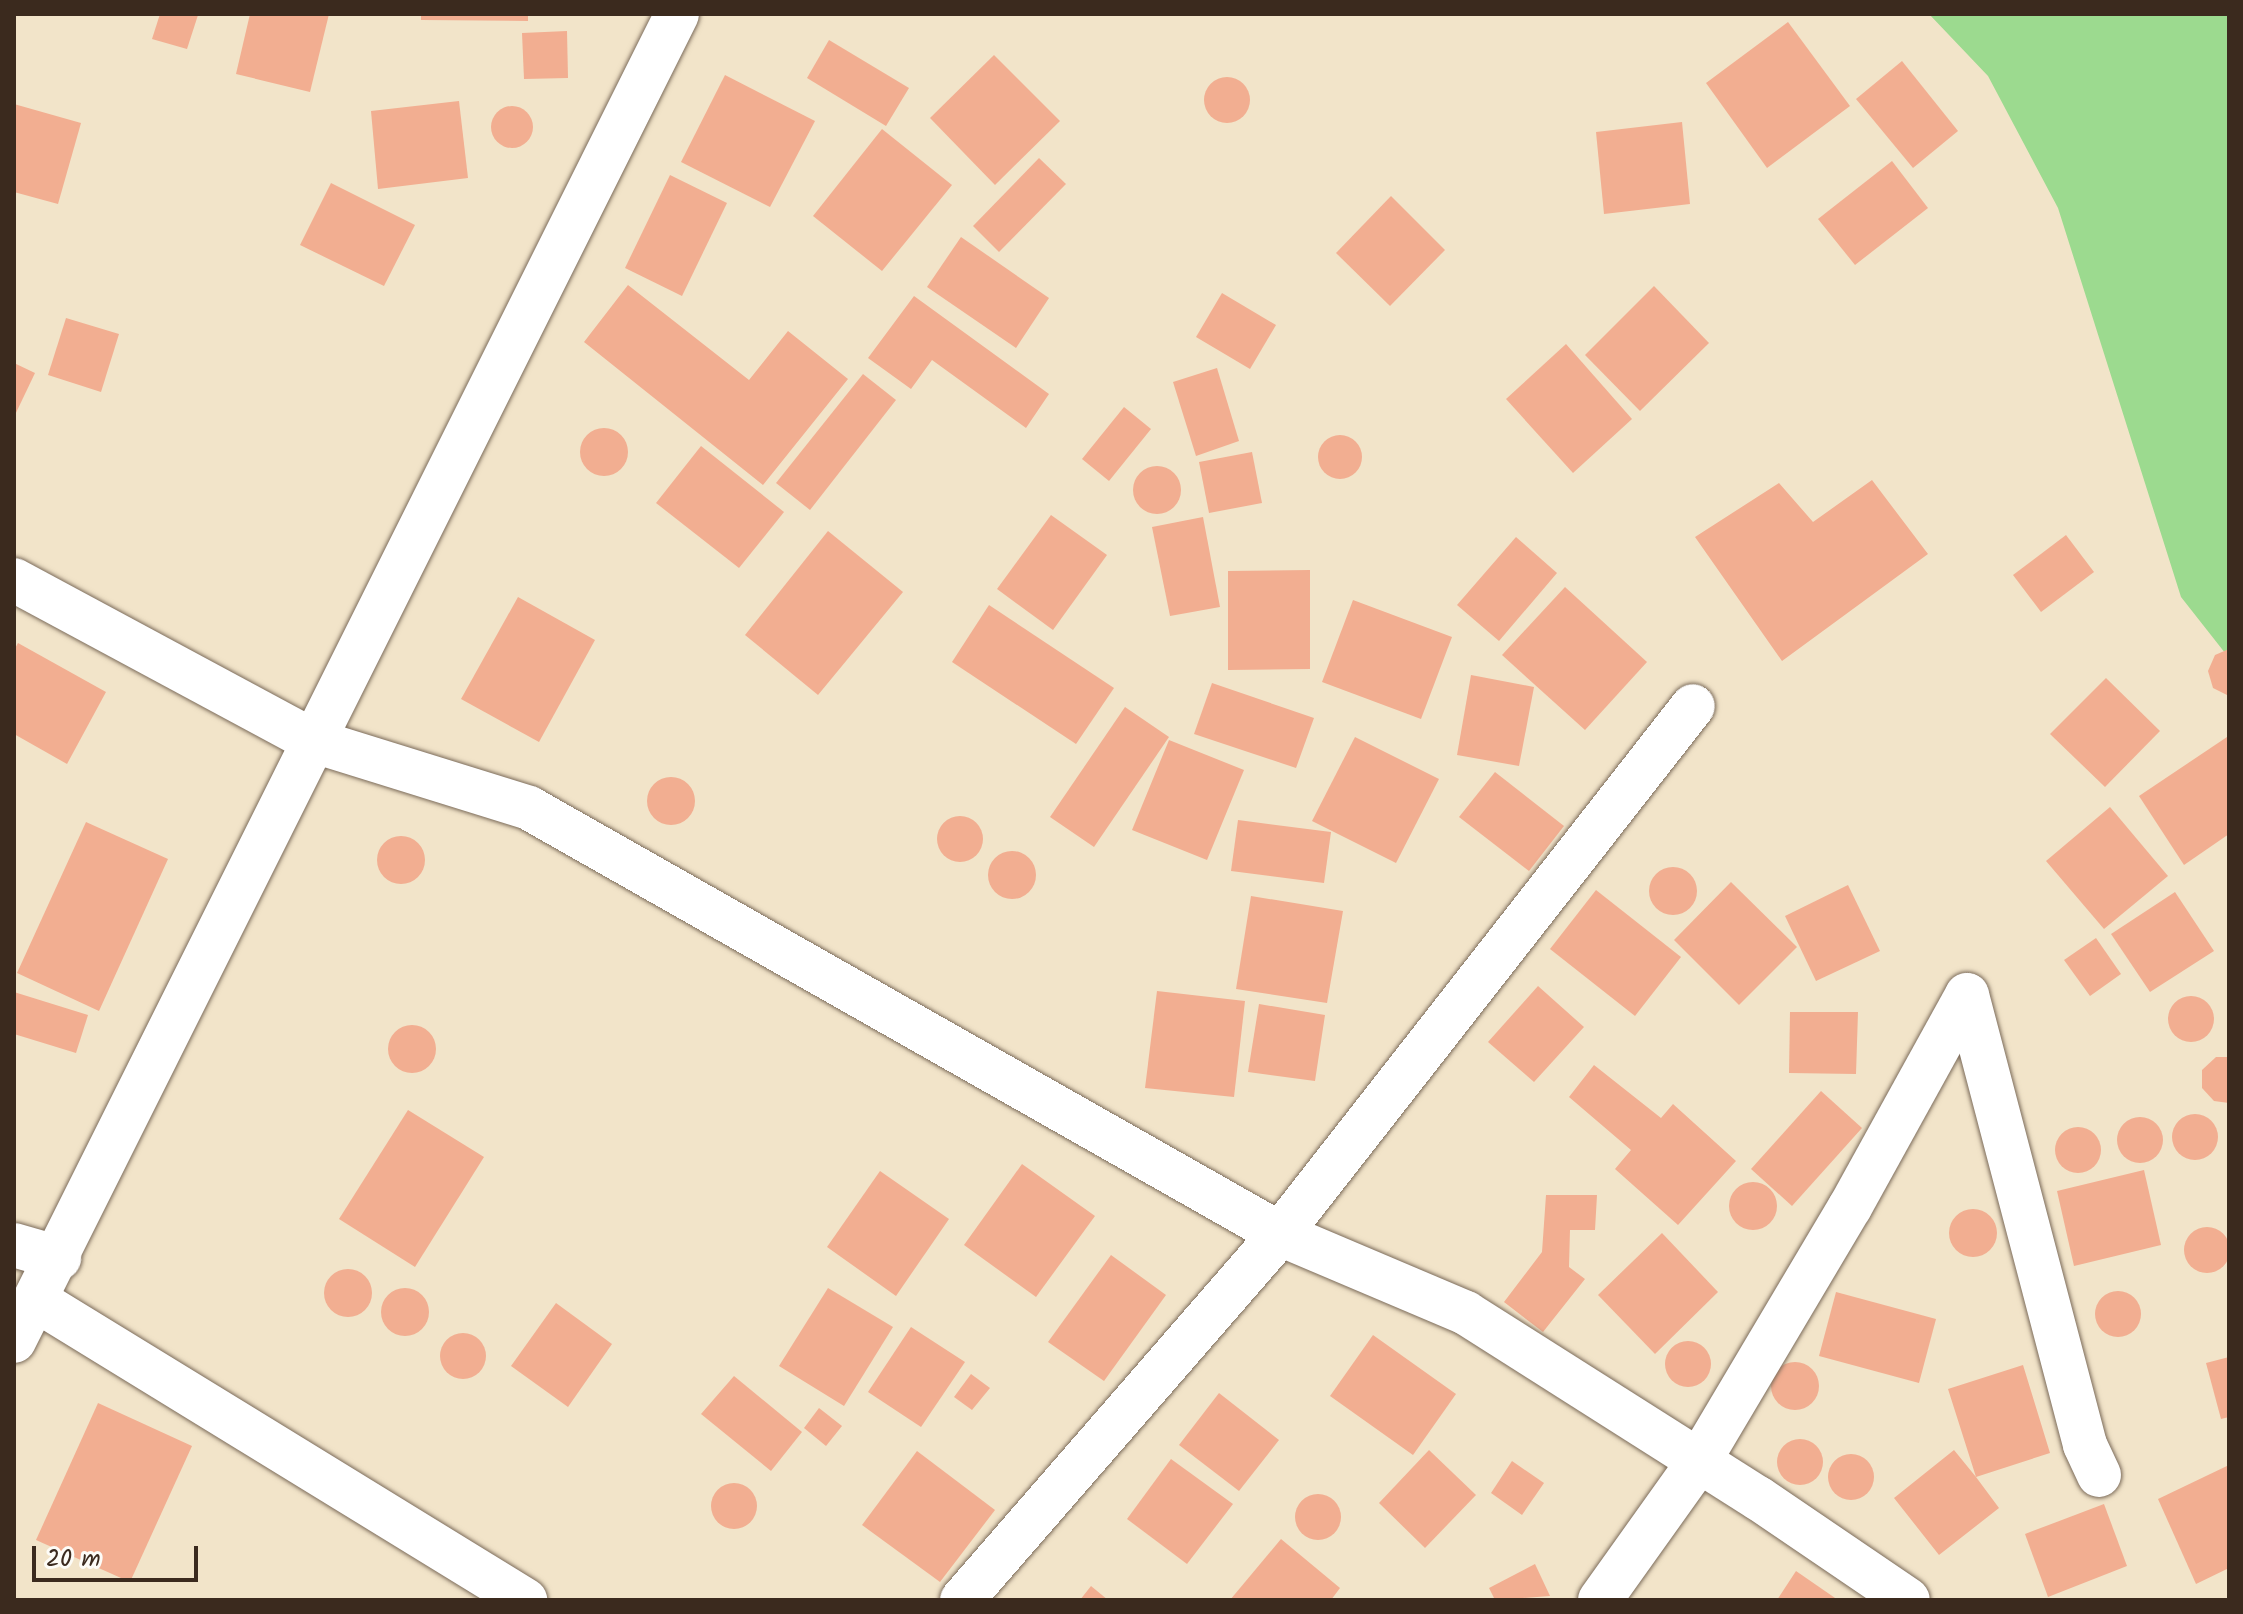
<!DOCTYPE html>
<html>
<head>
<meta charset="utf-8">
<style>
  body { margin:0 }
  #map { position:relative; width:2243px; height:1614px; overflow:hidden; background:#f2e4c9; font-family:Kalam,sans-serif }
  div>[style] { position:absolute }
  .green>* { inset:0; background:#9cda8f }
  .building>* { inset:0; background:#f2ae91 }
  .round { border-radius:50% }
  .roads { filter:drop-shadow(0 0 2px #7b6b5a) drop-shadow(0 0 2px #7b6b5a) }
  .minor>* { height:44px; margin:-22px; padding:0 22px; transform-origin:22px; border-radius:22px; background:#fff }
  span { translate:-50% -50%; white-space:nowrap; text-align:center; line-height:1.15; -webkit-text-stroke:8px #fdfcf7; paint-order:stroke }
  .frame { position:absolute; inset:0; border:16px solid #3b2a1e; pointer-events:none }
  .scale { position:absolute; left:32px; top:1546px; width:166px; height:36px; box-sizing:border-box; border:4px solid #3b2a1e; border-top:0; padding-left:10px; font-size:24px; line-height:28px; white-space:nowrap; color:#3b2a1e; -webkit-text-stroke:6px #fdfcf7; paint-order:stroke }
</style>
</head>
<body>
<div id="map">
  <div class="green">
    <div style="clip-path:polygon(1929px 14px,2229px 14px,2229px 658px,2181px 597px,2058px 208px,1988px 76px)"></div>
  </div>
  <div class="building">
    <div style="clip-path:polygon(160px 14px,198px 15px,187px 49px,152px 39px)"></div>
    <div style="clip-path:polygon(250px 14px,329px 14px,310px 92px,236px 74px)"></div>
    <div style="clip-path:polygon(421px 14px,528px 14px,528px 21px,421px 20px)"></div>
    <div style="clip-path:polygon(1788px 22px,1850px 106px,1767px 168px,1706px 83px)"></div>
    <div style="clip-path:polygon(567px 31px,568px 78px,524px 79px,522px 33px)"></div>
    <div style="clip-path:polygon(829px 40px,909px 88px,886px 126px,807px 78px)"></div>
    <div style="clip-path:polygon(994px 55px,1060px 121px,995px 185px,930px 118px)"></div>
    <div style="clip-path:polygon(1902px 61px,1958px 131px,1913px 168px,1856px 99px)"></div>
    <div style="clip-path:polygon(725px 75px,815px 121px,770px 207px,681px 162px)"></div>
    <div class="round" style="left:1204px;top:77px;width:46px;height:46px"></div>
    <div style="clip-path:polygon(459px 101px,468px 178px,378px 189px,371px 111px)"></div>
    <div style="clip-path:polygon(14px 104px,81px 123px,58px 204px,14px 192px)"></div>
    <div class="round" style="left:491px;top:106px;width:42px;height:42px"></div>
    <div style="clip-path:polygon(1682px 122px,1690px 204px,1604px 214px,1596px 132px)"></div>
    <div style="clip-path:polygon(882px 129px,952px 185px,882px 271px,813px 216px)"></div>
    <div style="clip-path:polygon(1039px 158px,1066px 184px,999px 252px,973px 226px)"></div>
    <div style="clip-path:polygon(1892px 161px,1928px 208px,1855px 265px,1818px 219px)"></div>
    <div style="clip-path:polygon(670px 175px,727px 203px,682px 296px,625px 268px)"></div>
    <div style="clip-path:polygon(331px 183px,415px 225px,384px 286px,300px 245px)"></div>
    <div style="clip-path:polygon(1391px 196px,1445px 250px,1390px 306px,1336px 253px)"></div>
    <div style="clip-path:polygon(961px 237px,1049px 298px,1016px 348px,927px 287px)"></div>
    <div style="clip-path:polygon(628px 285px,749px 380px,788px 331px,848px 379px,763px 485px,584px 342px)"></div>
    <div style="clip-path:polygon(1654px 286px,1709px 343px,1640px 411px,1585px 355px)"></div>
    <div style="clip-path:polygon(1222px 293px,1276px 325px,1250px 369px,1196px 337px)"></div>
    <div style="clip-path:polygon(914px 296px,1049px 394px,1026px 428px,932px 360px,911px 389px,868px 358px)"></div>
    <div style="clip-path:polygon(66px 318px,119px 334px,101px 392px,48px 375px)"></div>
    <div style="clip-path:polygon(1566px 344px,1632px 419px,1573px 473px,1506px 399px)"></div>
    <div style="clip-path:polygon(14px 363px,35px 373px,14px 417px)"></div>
    <div style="clip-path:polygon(1217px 368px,1239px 441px,1196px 456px,1173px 382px)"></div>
    <div style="clip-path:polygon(863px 374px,896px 400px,810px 510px,776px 483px)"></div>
    <div style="clip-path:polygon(1124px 407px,1151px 429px,1109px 481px,1082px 459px)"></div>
    <div class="round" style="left:580px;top:428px;width:48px;height:48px"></div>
    <div class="round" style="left:1318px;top:435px;width:44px;height:44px"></div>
    <div style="clip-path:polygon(701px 446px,784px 512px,739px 568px,656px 503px)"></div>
    <div style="clip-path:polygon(1252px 452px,1262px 503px,1209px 513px,1199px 462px)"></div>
    <div class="round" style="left:1133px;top:466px;width:48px;height:48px"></div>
    <div style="clip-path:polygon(1872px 480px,1928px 554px,1782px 661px,1695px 537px,1779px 483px,1813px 522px)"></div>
    <div style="clip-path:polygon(1051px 515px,1107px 555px,1053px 630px,997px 589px)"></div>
    <div style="clip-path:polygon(1203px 517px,1220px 607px,1170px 616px,1152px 527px)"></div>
    <div style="clip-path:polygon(828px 531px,903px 592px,818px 695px,745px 635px)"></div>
    <div style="clip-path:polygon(2066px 535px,2094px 572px,2041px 612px,2013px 575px)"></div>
    <div style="clip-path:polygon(1516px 537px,1557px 573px,1499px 641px,1457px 605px)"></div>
    <div style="clip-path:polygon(1310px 570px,1310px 669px,1228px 670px,1228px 571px)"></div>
    <div style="clip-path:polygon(1565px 587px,1647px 662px,1585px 730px,1502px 655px)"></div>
    <div style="clip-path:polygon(518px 597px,595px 640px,539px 742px,461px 699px)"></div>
    <div style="clip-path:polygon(1353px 600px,1452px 637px,1421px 719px,1322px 682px)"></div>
    <div style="clip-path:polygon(989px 605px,1114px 688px,1076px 744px,952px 662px)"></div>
    <div style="clip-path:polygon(18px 643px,106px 692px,67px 764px,14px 734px,14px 650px)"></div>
    <div style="clip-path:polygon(2229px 649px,2229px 696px,2213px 688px,2208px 671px,2215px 655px)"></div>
    <div style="clip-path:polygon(1471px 675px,1534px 687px,1519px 766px,1457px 755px)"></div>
    <div style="clip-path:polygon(2106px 678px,2160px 731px,2105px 787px,2050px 734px)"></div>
    <div style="clip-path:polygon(1212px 683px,1314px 718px,1296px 768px,1194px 734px)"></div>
    <div style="clip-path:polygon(1125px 707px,1169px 737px,1094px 847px,1050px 817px)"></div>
    <div style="clip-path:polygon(1355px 737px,1439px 779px,1396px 863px,1312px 821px)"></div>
    <div style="clip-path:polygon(2227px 737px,2229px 834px,2184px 865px,2139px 796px)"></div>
    <div style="clip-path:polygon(1169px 740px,1244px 770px,1207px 860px,1132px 830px)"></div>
    <div style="clip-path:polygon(1495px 772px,1564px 826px,1529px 871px,1459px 817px)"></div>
    <div class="round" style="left:647px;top:777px;width:48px;height:48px"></div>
    <div style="clip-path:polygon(2110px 807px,2168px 876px,2104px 929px,2046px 861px)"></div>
    <div class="round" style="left:937px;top:816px;width:46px;height:46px"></div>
    <div style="clip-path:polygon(1238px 820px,1331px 832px,1324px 883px,1231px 871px)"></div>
    <div style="clip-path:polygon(86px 822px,168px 859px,99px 1011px,17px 973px)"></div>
    <div class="round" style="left:377px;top:836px;width:48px;height:48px"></div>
    <div class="round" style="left:988px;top:851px;width:48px;height:48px"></div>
    <div class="round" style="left:1649px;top:867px;width:48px;height:48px"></div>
    <div style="clip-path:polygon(1731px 882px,1797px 947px,1739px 1005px,1674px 940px)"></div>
    <div style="clip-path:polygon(1848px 885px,1880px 951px,1816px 981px,1785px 916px)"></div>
    <div style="clip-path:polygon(1596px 890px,1681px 957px,1635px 1016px,1550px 949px)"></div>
    <div style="clip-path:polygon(2175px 892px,2214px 951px,2150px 992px,2111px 934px)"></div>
    <div style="clip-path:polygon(1251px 896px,1343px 911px,1327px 1003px,1236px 989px)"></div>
    <div style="clip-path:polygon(2096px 938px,2121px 974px,2090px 996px,2064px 960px)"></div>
    <div style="clip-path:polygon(1538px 986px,1584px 1027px,1534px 1082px,1488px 1042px)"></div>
    <div style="clip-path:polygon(1157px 991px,1245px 1001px,1234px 1097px,1145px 1088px)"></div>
    <div style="clip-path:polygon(14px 992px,88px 1015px,76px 1053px,14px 1034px)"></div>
    <div class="round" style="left:2168px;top:996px;width:46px;height:46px"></div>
    <div style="clip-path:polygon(1259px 1004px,1325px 1015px,1315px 1081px,1248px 1072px)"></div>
    <div style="clip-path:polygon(1790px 1012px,1858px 1012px,1856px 1074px,1789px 1073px)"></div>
    <div class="round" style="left:388px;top:1025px;width:48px;height:48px"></div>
    <div style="clip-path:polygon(2216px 1057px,2229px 1057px,2229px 1103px,2214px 1101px,2202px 1088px,2202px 1070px)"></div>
    <div style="clip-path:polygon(1594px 1065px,1661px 1118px,1673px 1104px,1736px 1161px,1678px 1225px,1615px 1169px,1631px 1150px,1569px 1097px)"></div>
    <div style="clip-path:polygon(1821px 1091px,1862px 1128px,1792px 1206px,1751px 1169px)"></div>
    <div style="clip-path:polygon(408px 1110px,484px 1157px,415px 1267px,339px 1219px)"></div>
    <div class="round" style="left:2172px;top:1114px;width:46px;height:46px"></div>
    <div class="round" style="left:2117px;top:1117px;width:46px;height:46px"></div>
    <div class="round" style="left:2055px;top:1127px;width:46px;height:46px"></div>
    <div style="clip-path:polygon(1022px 1164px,1095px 1216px,1036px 1297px,964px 1245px)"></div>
    <div style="clip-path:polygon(2144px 1170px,2161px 1245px,2074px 1266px,2057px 1191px)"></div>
    <div style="clip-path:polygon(880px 1171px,949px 1219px,896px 1296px,827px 1247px)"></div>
    <div class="round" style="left:1729px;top:1182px;width:48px;height:48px"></div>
    <div style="clip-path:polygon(1546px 1195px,1597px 1195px,1595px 1230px,1570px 1230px,1569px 1267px,1585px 1279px,1543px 1332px,1504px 1302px,1542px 1252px)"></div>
    <div class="round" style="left:1949px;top:1209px;width:48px;height:48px"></div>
    <div class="round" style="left:2184px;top:1227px;width:46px;height:46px"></div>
    <div style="clip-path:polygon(1662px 1233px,1718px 1292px,1655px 1354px,1598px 1295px)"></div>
    <div style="clip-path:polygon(1111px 1255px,1166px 1295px,1104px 1381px,1048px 1342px)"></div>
    <div class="round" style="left:324px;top:1269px;width:48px;height:48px"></div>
    <div style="clip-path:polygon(828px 1288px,893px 1327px,844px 1406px,779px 1366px)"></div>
    <div class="round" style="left:381px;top:1288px;width:48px;height:48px"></div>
    <div class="round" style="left:2095px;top:1291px;width:46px;height:46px"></div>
    <div style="clip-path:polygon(1836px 1292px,1936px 1319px,1919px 1383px,1819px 1356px)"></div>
    <div style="clip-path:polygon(556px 1303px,612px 1344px,568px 1407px,511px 1366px)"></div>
    <div style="clip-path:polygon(911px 1327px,965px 1362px,921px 1427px,868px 1392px)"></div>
    <div class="round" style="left:440px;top:1333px;width:46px;height:46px"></div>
    <div style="clip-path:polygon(1373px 1335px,1456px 1394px,1413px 1455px,1330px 1396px)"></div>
    <div class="round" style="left:1665px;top:1341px;width:46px;height:46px"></div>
    <div style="clip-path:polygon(2229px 1357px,2229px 1417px,2221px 1419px,2206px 1363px)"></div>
    <div class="round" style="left:1771px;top:1362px;width:48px;height:48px"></div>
    <div style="clip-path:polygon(2023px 1365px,2050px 1453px,1976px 1477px,1999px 1508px,1939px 1555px,1894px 1498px,1954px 1450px,1976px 1477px,1948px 1389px)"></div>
    <div style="clip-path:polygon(971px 1374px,990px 1388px,972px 1410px,954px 1397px)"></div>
    <div style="clip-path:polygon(734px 1376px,802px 1432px,771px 1471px,701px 1414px)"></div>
    <div style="clip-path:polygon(1219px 1393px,1279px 1440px,1239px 1491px,1179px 1445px)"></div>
    <div style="clip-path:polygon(98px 1403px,192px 1446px,130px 1582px,36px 1540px)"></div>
    <div style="clip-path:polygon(819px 1408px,842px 1426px,826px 1446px,804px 1428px)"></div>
    <div class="round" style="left:1777px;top:1439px;width:46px;height:46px"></div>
    <div style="clip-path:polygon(1429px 1450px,1476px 1495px,1425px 1548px,1379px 1503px)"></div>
    <div style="clip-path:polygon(917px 1451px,995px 1510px,940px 1582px,862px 1525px)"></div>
    <div class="round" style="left:1828px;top:1454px;width:46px;height:46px"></div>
    <div style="clip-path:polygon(1171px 1459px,1233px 1504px,1187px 1564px,1127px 1519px)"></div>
    <div style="clip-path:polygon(1512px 1461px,1544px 1483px,1522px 1515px,1491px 1493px)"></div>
    <div style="clip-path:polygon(2229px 1465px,2229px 1568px,2196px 1584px,2158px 1499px)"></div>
    <div class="round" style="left:711px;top:1483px;width:46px;height:46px"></div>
    <div class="round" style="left:1295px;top:1494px;width:46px;height:46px"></div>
    <div style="clip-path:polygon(2104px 1504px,2127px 1566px,2048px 1597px,2025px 1534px)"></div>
    <div style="clip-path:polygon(1281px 1539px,1340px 1588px,1331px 1600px,1230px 1600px)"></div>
    <div style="clip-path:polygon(1535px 1564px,1550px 1596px,1495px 1600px,1489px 1588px)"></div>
    <div style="clip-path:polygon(1796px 1571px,1838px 1600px,1777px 1600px)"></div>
    <div style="clip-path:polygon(1091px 1586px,1108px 1600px,1080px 1600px)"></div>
  </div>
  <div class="roads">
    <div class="minor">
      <div style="left:14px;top:580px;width:337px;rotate:28.3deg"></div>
      <div style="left:311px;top:740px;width:228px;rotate:17.3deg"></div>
      <div style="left:529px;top:808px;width:863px;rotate:29.56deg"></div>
      <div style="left:1280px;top:1234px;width:202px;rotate:23deg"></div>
      <div style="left:1466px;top:1313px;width:346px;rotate:32.4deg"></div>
      <div style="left:1758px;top:1498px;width:181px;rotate:34.2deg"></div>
      <div style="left:1967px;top:995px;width:465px;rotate:75.3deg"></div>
      <div style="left:2085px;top:1445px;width:33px;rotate:65deg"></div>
      <div style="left:14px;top:1245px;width:47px;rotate:16.1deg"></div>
      <div style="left:36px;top:1300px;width:574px;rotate:31.53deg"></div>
      <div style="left:14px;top:1341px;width:1483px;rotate:-63.45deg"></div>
      <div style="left:962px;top:1600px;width:485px;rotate:-49deg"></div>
      <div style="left:1280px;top:1234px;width:670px;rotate:-51.97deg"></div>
      <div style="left:1600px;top:1600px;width:171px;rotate:-54.5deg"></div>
      <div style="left:1699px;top:1461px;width:295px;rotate:-59.3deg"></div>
      <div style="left:1850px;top:1207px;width:242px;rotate:-61.1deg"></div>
    </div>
  </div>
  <div class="frame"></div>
  <div class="scale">20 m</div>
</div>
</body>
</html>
